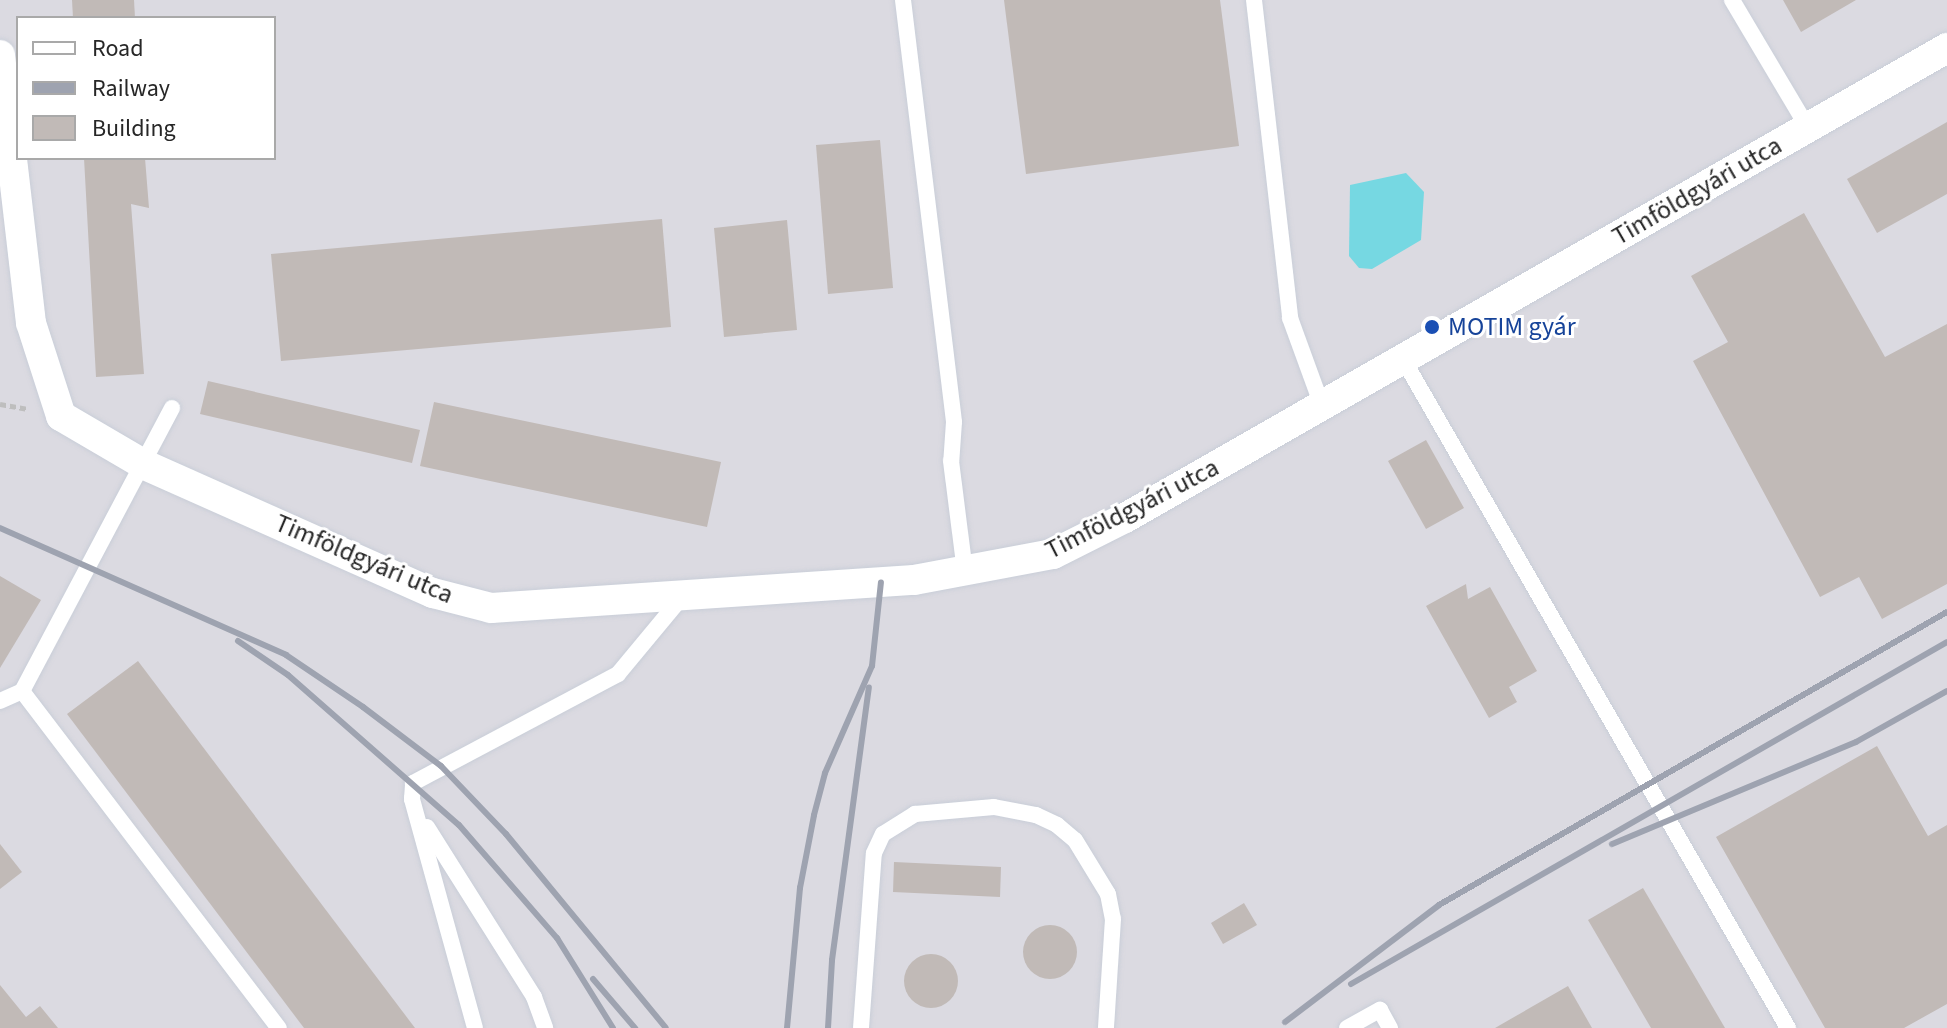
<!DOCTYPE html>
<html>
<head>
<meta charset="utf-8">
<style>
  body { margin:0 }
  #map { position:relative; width:1947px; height:1028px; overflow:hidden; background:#e9e0da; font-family:"Source Sans 3",sans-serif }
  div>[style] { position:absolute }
  .industrial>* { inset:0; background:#dbdae1 }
  .water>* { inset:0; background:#76d8e2 }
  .building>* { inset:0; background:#c1bab7 }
  .round { border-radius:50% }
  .path>* { height:5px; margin-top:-2.5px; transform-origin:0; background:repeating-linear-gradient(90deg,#bebebe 0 6px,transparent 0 10px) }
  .roads { filter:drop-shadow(0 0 2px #c9ced8) drop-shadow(0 0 2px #c9ced8) }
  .lane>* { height:16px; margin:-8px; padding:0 8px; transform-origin:8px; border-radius:8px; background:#fff }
  .street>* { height:30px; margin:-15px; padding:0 15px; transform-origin:15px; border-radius:15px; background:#fff }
  .rail>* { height:6px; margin:-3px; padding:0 3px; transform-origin:3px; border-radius:3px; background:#9ea3b0 }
  .dots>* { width:22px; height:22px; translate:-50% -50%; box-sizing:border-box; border:4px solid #fff; border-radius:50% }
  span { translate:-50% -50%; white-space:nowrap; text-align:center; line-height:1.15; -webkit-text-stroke:6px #fff; paint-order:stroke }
  .street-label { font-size:26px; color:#272727 }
  .transit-label { font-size:26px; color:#164399 }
  .left { translate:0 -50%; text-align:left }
  .legend { position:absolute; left:16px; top:16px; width:260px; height:144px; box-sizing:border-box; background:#fff; border:2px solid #a9a9a9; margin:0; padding:10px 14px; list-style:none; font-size:24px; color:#272727 }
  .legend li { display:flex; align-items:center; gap:16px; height:40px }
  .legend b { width:40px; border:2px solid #a9a9a9 }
</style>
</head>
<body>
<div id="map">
  <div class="industrial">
    <div style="clip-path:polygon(evenodd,0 0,1947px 0,1947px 1028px,0 1028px,0 0,18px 18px,274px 18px,274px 158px,18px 158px,18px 18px)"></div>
  </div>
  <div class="water">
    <div style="clip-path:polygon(1406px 173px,1424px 192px,1421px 240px,1372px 269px,1359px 268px,1349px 256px,1350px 185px)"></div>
  </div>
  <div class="building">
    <div style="clip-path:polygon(72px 0,134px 0,135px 18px,73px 18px)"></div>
    <div style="clip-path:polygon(1004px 0,1220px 0,1239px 146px,1026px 174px)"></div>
    <div style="clip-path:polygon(1783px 0,1856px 0,1801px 32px)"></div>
    <div style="clip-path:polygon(1947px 122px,1947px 194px,1877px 233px,1847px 179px)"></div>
    <div style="clip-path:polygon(880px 140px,893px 288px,828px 294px,816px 145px)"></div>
    <div style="clip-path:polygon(84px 158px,145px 158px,149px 208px,131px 204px,144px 374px,96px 377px)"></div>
    <div style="clip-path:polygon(1804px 213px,1885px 357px,1947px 324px,1947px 584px,1882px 619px,1859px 577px,1820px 597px,1693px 361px,1728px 342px,1691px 276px)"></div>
    <div style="clip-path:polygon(662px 219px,671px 327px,281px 361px,271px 254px)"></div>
    <div style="clip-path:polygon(787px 220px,797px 330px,724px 337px,714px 228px)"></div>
    <div style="clip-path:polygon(208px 381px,420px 430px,412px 463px,200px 414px)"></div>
    <div style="clip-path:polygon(434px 402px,721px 462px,707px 527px,420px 466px)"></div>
    <div style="clip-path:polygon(1426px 440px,1464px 508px,1426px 529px,1388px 461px)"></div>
    <div style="clip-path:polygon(0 576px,41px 600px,0 668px)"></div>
    <div style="clip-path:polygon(1466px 584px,1468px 599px,1490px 587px,1537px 671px,1509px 687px,1517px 702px,1489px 718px,1426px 606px)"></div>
    <div style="clip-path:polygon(138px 661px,415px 1028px,304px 1028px,67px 714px)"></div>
    <div style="clip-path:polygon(1877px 746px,1928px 836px,1947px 825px,1947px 1004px,1904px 1028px,1825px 1028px,1716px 837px)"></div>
    <div style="clip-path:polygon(0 844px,22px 872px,0 889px)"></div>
    <div style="clip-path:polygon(894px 862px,1001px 867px,1000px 897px,893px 892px)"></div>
    <div style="clip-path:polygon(1643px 888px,1725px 1028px,1651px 1028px,1588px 920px)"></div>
    <div style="clip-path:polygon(1244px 903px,1257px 925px,1223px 944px,1211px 923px)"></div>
    <div class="round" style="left:1023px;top:925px;width:54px;height:54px"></div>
    <div class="round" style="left:904px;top:954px;width:54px;height:54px"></div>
    <div style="clip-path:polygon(0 985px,26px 1017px,40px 1006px,58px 1028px,0 1028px)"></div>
    <div style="clip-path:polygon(1568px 986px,1592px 1028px,1495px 1028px)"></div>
  </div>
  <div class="path">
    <div style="left:0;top:404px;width:27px;rotate:10deg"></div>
  </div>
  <div class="roads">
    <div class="lane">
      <div style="left:903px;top:0;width:425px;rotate:83.1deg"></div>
      <div style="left:954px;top:422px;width:39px;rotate:94deg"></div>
      <div style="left:951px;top:461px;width:112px;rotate:82.8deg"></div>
      <div style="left:1254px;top:0;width:320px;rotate:83.5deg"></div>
      <div style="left:1290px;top:318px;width:94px;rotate:70deg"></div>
      <div style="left:1732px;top:0;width:149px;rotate:59.3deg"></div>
      <div style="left:1403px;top:359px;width:772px;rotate:60.08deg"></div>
      <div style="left:172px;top:408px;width:320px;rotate:117.9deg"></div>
      <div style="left:22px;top:691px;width:424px;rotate:52.7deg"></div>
      <div style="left:0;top:701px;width:24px;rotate:-24deg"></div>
      <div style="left:427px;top:827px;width:201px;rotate:57.8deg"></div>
      <div style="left:534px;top:997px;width:33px;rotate:70deg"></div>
      <div style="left:475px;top:1028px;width:238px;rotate:-105.4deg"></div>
      <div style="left:412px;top:799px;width:16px;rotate:-86deg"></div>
      <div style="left:413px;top:783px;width:232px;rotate:-28deg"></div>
      <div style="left:618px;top:674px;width:100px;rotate:-50.3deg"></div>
      <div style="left:861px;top:1028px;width:175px;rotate:-85.8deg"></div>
      <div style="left:874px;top:853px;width:21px;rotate:-65deg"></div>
      <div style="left:883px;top:834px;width:38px;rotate:-32deg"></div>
      <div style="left:915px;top:814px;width:79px;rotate:-5.1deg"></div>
      <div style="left:994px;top:807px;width:43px;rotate:10.8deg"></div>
      <div style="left:1036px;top:815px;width:23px;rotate:25deg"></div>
      <div style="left:1057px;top:825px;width:23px;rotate:40deg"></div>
      <div style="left:1075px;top:840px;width:63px;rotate:58.6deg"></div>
      <div style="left:1108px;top:894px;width:25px;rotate:79deg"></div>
      <div style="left:1113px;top:919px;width:109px;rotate:93.7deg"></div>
      <div style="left:1347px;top:1028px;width:38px;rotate:-29deg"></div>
      <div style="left:1380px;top:1010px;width:21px;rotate:61deg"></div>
    </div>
    <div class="street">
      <div style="left:0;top:55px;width:270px;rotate:83.4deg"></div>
      <div style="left:31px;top:323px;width:98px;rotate:72.1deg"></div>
      <div style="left:61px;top:416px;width:97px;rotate:30.3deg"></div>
      <div style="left:145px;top:465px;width:315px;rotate:24deg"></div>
      <div style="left:433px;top:593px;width:60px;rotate:14.5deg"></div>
      <div style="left:491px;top:608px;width:424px;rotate:-3.8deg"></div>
      <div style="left:914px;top:580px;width:141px;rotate:-10.6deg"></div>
      <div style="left:1053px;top:554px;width:80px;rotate:-26.6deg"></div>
      <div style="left:1125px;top:518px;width:947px;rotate:-29.76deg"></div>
    </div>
  </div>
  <div class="rail">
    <div style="left:0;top:528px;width:313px;rotate:23.9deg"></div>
    <div style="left:286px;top:655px;width:93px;rotate:34deg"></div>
    <div style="left:363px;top:707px;width:98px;rotate:37.1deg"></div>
    <div style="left:441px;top:766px;width:94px;rotate:46.3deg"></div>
    <div style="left:506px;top:834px;width:251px;rotate:50.5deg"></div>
    <div style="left:238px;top:641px;width:60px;rotate:34.2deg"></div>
    <div style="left:288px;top:675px;width:227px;rotate:41.3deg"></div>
    <div style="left:459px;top:825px;width:150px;rotate:49.1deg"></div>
    <div style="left:557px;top:938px;width:106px;rotate:58.1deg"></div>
    <div style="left:1612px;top:844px;width:264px;rotate:-22.7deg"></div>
    <div style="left:1856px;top:742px;width:104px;rotate:-29.3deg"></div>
    <div style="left:593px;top:979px;width:65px;rotate:49.4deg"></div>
    <div style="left:1351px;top:984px;width:687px;rotate:-29.85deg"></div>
    <div style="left:1285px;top:1022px;width:193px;rotate:-37.2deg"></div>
    <div style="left:1439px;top:905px;width:586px;rotate:-29.98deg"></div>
    <div style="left:787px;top:1028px;width:141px;rotate:-84.7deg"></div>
    <div style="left:800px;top:888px;width:74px;rotate:-79.1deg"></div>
    <div style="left:814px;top:815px;width:43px;rotate:-75.3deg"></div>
    <div style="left:825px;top:773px;width:117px;rotate:-66.3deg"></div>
    <div style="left:872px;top:666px;width:84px;rotate:-83.9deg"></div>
    <div style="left:828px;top:1028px;width:68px;rotate:-86.6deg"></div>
    <div style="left:832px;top:960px;width:275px;rotate:-82.3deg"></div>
  </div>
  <div class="dots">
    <div style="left:1432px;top:327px;background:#1a4fb4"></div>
  </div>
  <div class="street-label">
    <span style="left:1697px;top:191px;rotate:-30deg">Timföldgyári utca</span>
    <span style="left:1132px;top:509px;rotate:-27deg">Timföldgyári utca</span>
    <span style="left:364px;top:559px;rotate:23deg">Timföldgyári utca</span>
  </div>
  <div class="transit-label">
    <span class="left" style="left:1448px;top:327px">MOTIM gyár</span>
  </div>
  <ul class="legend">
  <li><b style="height:10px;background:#fff"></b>Road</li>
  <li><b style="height:10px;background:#9ea3b0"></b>Railway</li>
  <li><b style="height:22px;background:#c1bab7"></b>Building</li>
  </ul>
</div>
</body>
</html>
